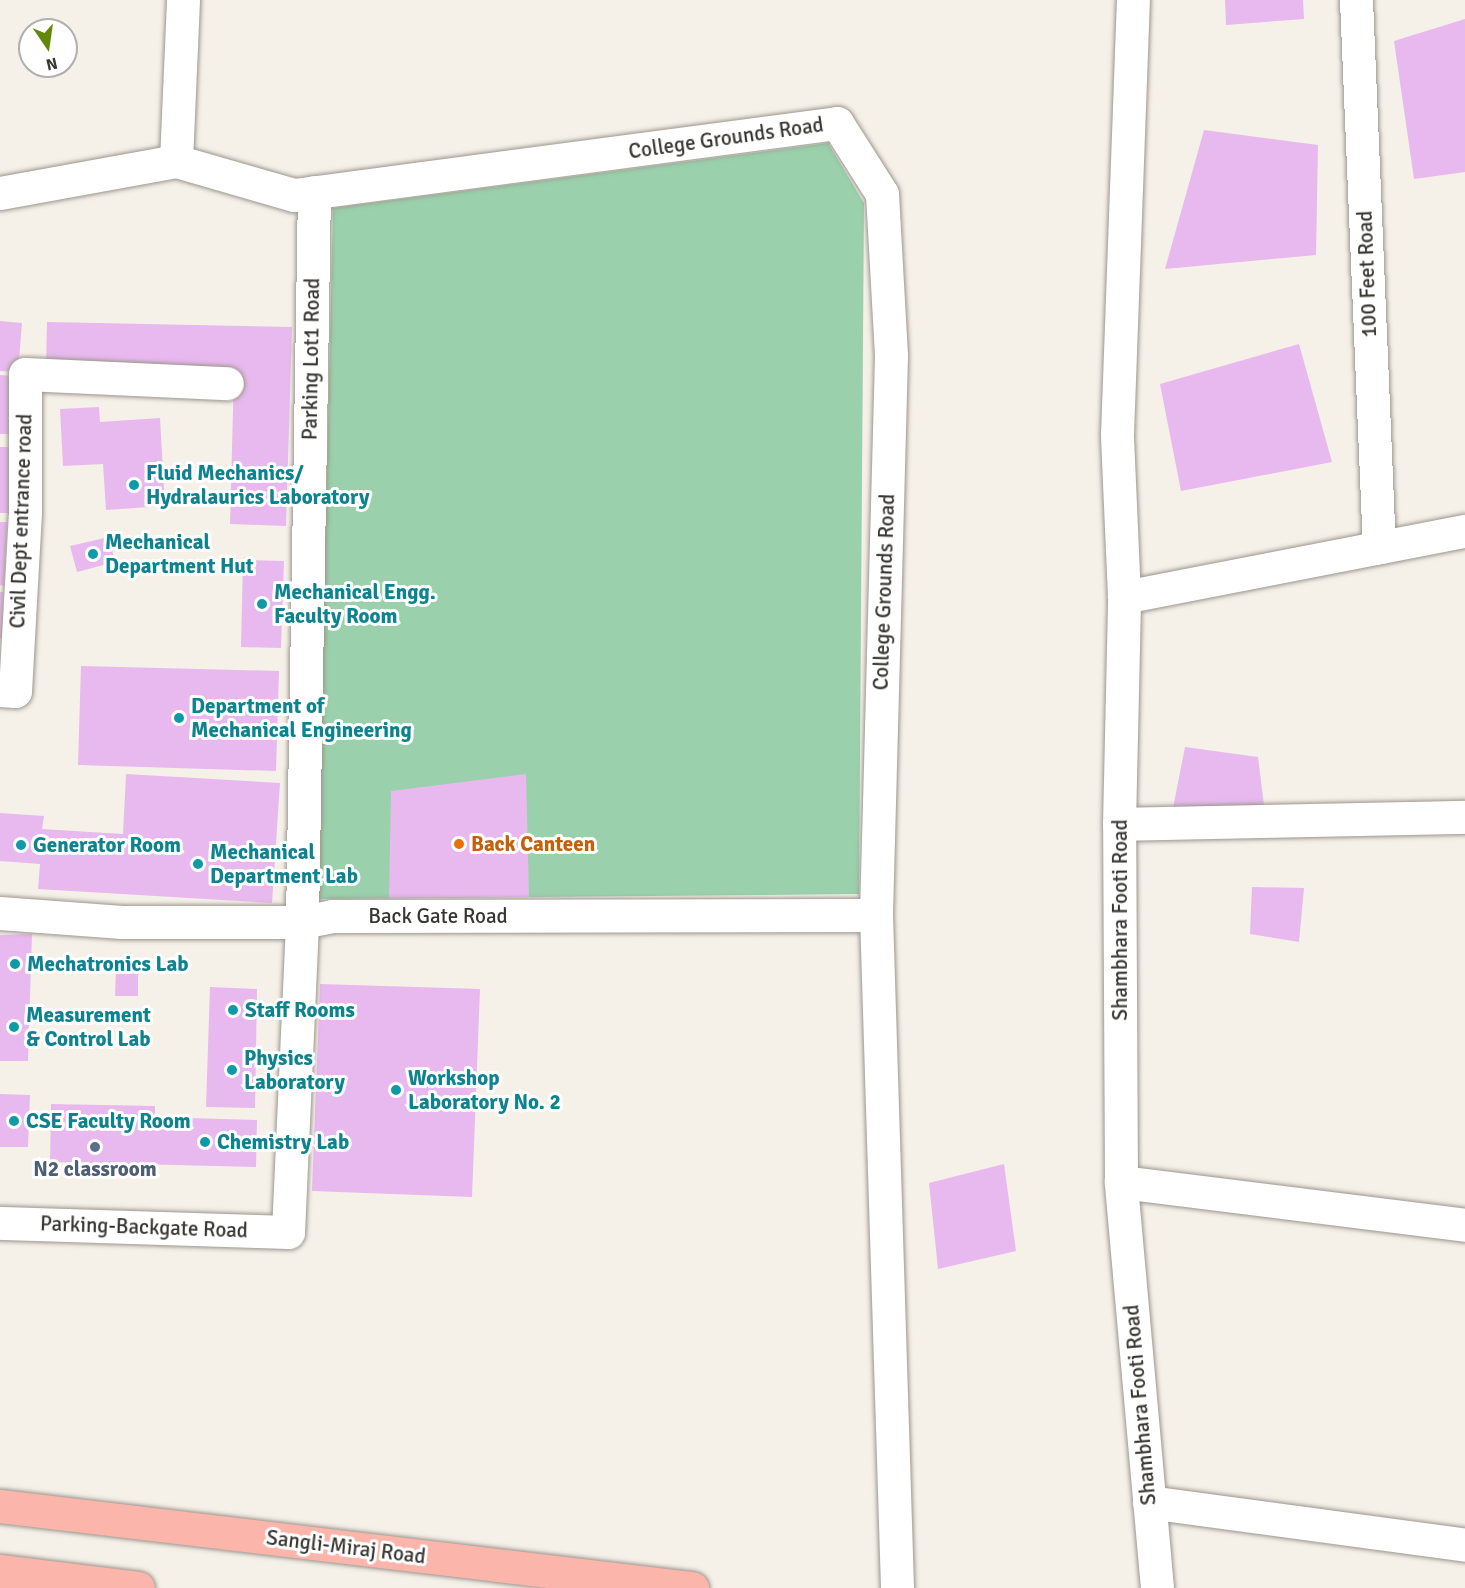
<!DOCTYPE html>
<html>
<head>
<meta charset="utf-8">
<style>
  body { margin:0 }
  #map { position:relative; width:1465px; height:1588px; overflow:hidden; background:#f5f0e8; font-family:Signika,sans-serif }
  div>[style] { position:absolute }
  .green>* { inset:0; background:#9ad0ab }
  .building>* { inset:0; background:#e8b9ee }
  .roads { filter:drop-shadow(0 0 2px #9b968e) drop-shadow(0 0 2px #9b968e) }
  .minor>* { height:33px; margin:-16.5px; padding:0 16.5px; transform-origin:16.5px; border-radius:16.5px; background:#fff }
  .highway>* { height:33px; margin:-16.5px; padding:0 16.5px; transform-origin:16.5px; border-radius:16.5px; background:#fcb5ab }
  .dots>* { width:16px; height:16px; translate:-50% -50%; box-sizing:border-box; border:3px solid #fff; border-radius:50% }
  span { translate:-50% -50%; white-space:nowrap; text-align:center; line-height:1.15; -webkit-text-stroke:6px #fff; paint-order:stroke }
  .street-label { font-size:21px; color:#383632 }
  .culture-label { font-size:21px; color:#0d838f; font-weight:700 }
  .left { translate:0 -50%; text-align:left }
  .food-label { font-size:21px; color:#c56008; font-weight:700 }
  .service-label { font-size:21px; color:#4e5e75; font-weight:700 }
  .north { position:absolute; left:18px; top:18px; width:60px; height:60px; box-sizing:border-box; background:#fff; border:2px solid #afafad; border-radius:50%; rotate:167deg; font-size:16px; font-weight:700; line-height:24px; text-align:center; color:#383632 }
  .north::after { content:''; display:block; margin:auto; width:21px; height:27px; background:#63870a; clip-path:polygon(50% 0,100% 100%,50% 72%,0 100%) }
</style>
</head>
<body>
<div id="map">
  <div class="green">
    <div style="clip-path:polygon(828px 143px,864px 203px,859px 894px,317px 899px,333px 208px)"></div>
  </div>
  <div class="building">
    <div style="clip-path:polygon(1225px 0,1303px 0,1304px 19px,1226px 25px)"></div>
    <div style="clip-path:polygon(1465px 19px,1465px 172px,1414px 179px,1394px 41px)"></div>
    <div style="clip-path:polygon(1204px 130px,1318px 145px,1316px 255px,1165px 269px)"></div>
    <div style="clip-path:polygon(0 321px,22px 323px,18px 372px,0 371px)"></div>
    <div style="clip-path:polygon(47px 322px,292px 327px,286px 526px,230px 524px,234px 372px,46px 367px)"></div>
    <div style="clip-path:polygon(1299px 344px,1332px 462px,1181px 491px,1160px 384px)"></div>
    <div style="clip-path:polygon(0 375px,14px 376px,11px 434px,0 434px)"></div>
    <div style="clip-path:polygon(99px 407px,100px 422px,160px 418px,165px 506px,106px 510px,103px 464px,63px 466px,60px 409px)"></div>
    <div style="clip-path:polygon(0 447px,13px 447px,12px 513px,0 513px)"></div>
    <div style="clip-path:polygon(0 522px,7px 522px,4px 586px,0 585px)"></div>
    <div style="clip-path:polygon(109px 537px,115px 562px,77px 572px,70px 546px)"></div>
    <div style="clip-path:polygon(243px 560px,284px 561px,281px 648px,241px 647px)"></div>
    <div style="clip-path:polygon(0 592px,3px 592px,2px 638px,0 638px)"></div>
    <div style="clip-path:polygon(81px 666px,279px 671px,276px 771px,78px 765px)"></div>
    <div style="clip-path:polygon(1185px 747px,1258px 757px,1266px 821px,1170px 823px)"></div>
    <div style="clip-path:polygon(126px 774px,280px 783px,272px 903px,38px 889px,40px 864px,0 861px,0 813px,44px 816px,42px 829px,123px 834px)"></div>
    <div style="clip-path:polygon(526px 774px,529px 897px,389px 898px,391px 791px)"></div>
    <div style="clip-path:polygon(1252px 887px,1304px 888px,1299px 942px,1250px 934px)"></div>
    <div style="clip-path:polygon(32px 934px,28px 1061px,0 1061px,0 935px)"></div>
    <div style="clip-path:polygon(116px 970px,138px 971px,138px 996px,115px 996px)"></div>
    <div style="clip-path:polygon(320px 984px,480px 989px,472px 1197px,312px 1191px)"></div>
    <div style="clip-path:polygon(210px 987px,257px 989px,255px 1108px,206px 1107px)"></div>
    <div style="clip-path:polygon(0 1094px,30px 1095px,28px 1147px,0 1147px)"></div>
    <div style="clip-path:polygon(51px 1104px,155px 1106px,155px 1117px,257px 1120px,256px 1167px,50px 1162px)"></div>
    <div style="clip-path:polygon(1004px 1164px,1016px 1251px,938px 1269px,929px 1183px)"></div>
  </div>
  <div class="roads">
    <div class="minor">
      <div style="left:1356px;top:0;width:548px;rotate:87.6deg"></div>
      <div style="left:176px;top:161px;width:161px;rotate:-87.5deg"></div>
      <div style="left:0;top:193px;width:179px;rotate:-10.3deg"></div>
      <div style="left:176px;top:161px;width:123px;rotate:16.1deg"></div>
      <div style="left:294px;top:195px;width:548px;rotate:-7.55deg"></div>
      <div style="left:837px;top:123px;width:84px;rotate:57.6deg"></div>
      <div style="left:882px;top:194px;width:162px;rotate:86.8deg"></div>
      <div style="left:891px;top:356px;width:559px;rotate:91.54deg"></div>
      <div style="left:876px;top:915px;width:673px;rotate:88.21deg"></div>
      <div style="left:1124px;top:597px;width:163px;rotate:-92.5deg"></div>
      <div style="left:1117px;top:434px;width:434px;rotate:-87.9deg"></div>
      <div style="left:0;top:690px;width:15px;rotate:4deg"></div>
      <div style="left:15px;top:691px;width:181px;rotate:-86.8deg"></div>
      <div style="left:25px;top:510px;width:136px;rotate:-90deg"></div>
      <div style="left:25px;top:374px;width:202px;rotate:2.6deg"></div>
      <div style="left:1119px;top:824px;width:346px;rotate:-1.2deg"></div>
      <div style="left:0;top:913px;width:122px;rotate:4.2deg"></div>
      <div style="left:122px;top:922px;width:180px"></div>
      <div style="left:302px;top:922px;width:31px;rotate:-11deg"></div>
      <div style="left:332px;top:916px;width:544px;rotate:-0.11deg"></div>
      <div style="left:1121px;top:1182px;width:347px;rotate:7.1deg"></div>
      <div style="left:0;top:1223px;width:288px;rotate:1.8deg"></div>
      <div style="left:288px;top:1232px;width:310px;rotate:-87.4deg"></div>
      <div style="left:302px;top:922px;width:730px;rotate:-89.06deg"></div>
      <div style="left:1149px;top:1502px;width:319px;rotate:7.7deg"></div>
      <div style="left:1157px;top:1588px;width:408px;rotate:-95.1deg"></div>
      <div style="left:1121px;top:1182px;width:358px;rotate:-90.3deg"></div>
      <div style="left:1119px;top:824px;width:227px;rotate:-88.7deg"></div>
      <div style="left:1124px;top:597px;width:347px;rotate:-11deg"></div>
    </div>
    <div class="highway">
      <div style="left:0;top:1506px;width:697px;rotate:6.76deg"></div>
      <div style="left:0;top:1571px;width:139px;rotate:7deg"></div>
    </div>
  </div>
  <div class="dots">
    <div style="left:134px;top:485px;background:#0f9aa8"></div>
    <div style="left:93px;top:554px;background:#0f9aa8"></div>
    <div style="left:262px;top:604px;background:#0f9aa8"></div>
    <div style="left:179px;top:718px;background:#0f9aa8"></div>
    <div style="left:459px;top:844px;background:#e8710a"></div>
    <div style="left:21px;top:845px;background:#0f9aa8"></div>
    <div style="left:198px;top:864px;background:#0f9aa8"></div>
    <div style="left:15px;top:964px;background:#0f9aa8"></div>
    <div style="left:233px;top:1010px;background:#0f9aa8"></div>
    <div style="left:14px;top:1027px;background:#0f9aa8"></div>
    <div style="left:232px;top:1070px;background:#0f9aa8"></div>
    <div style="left:396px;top:1090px;background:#0f9aa8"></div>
    <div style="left:14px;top:1121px;background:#0f9aa8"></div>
    <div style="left:205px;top:1142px;background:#0f9aa8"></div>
    <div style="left:95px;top:1147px;background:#5c6f8a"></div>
  </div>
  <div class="street-label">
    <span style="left:726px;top:138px;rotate:-8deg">College Grounds Road</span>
    <span style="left:1367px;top:274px;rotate:-92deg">100 Feet Road</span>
    <span style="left:311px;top:359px;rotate:-89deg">Parking Lot1 Road</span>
    <span style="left:21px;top:521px;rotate:-88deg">Civil Dept entrance road</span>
    <span style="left:884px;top:592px;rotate:-88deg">College Grounds Road</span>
    <span style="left:438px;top:916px">Back Gate Road</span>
    <span style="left:1120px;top:920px;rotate:-90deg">Shambhara Footi Road</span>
    <span style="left:144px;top:1227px;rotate:2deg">Parking-Backgate Road</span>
    <span style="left:1140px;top:1405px;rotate:-95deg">Shambhara Footi Road</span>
    <span style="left:346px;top:1547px;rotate:7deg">Sangli-Miraj Road</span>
  </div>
  <div class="culture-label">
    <span class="left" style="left:146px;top:485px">Fluid Mechanics/<br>Hydralaurics Laboratory</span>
    <span class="left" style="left:105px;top:554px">Mechanical<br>Department Hut</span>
    <span class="left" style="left:274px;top:604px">Mechanical Engg.<br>Faculty Room</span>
    <span class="left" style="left:191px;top:718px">Department of<br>Mechanical Engineering</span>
    <span class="left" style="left:33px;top:845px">Generator Room</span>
    <span class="left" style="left:210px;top:864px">Mechanical<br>Department Lab</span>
    <span class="left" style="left:27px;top:964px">Mechatronics Lab</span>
    <span class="left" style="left:245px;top:1010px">Staff Rooms</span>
    <span class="left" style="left:26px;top:1027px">Measurement<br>&amp; Control Lab</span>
    <span class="left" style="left:244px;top:1070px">Physics<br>Laboratory</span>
    <span class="left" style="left:408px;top:1090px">Workshop<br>Laboratory No. 2</span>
    <span class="left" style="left:26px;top:1121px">CSE Faculty Room</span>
    <span class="left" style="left:217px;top:1142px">Chemistry Lab</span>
  </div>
  <div class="food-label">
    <span class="left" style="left:471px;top:844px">Back Canteen</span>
  </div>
  <div class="service-label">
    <span style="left:95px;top:1169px">N2 classroom</span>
  </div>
  <div class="north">N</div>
</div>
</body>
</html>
